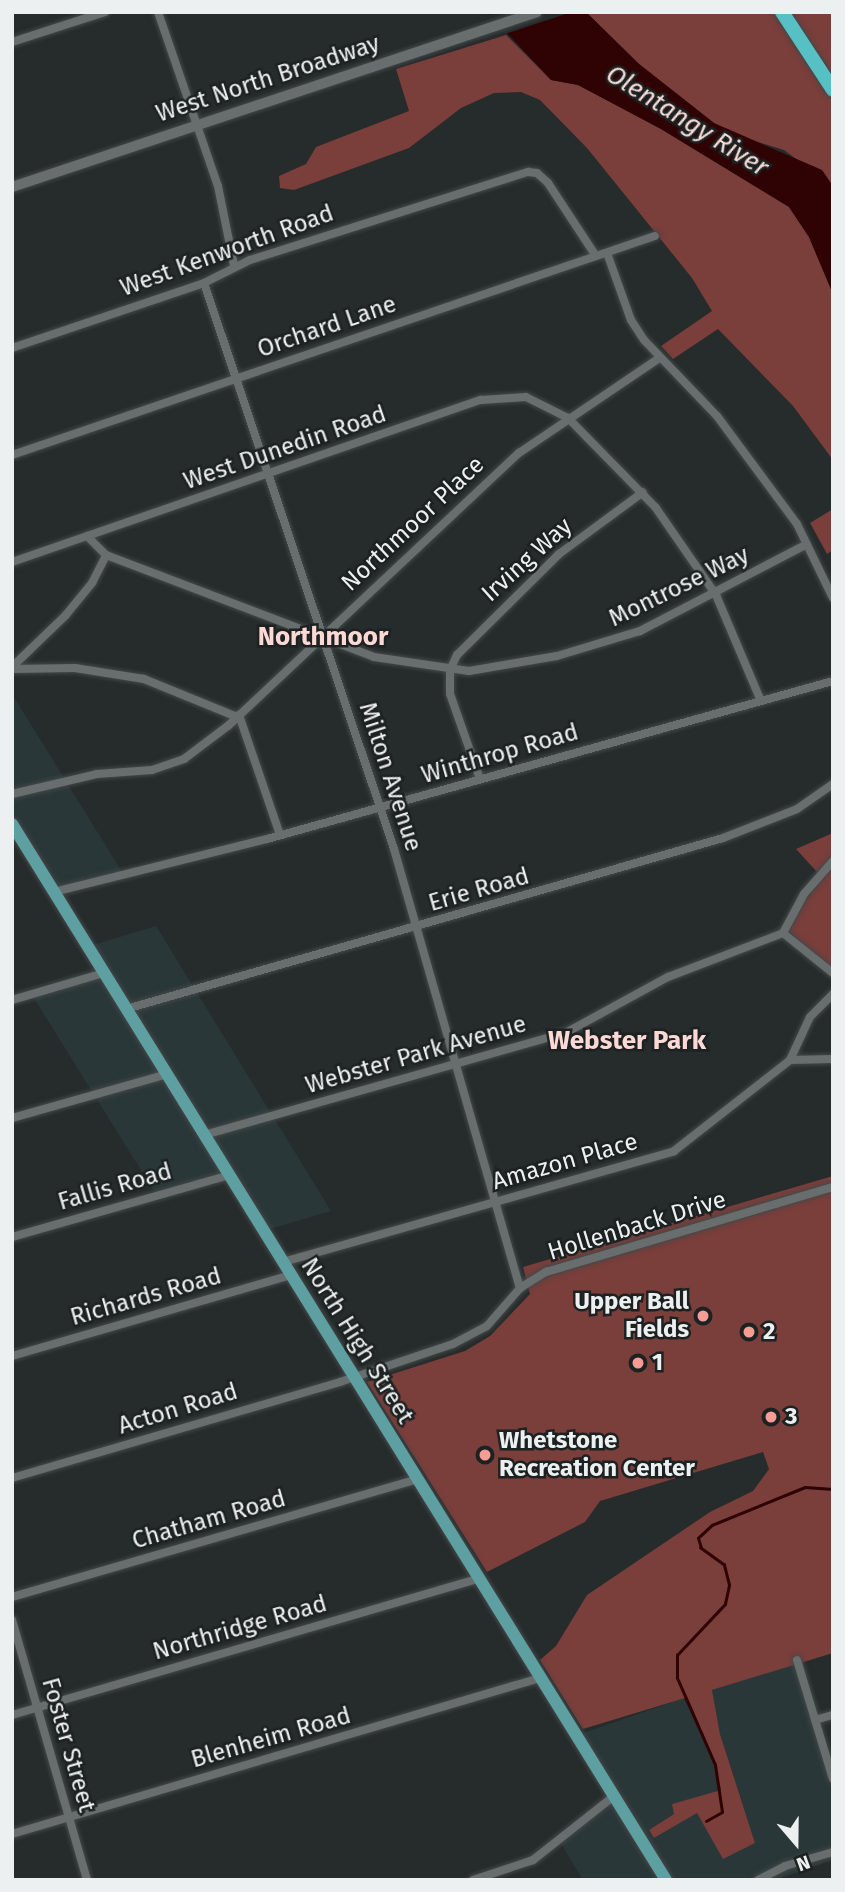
<!DOCTYPE html>
<html>
<head>
<meta charset="utf-8">
<style>
  body { margin:0 }
  #map { position:relative; width:845px; height:1892px; overflow:hidden; background:#262b2b; font-family:"Fira Sans",sans-serif }
  div>[style] { position:absolute }
  .built>* { inset:0; background:#2a3738 }
  .green>* { inset:0; background:#7a3e3b }
  .water>* { inset:0; background:#2f0304 }
  .pier>* { inset:0; background:#262b2b }
  .stream>* { height:2.5px; margin:-1.25px; padding:0 1.25px; transform-origin:1.25px; border-radius:1.25px; background:#2f0304 }
  .roads { filter:drop-shadow(0 0 2px #444848) drop-shadow(0 0 2px #444848) }
  .street>* { height:8px; margin:-4px; padding:0 4px; transform-origin:4px; border-radius:4px; background:#686e6e }
  .secondary>* { height:10px; margin:-5px; padding:0 5px; transform-origin:5px; border-radius:5px; background:#686e6e }
  .primary>* { height:12px; margin:-6px; padding:0 6px; transform-origin:6px; border-radius:6px; background:#5e9fa2 }
  .highway>* { height:14px; margin:-7px; padding:0 7px; transform-origin:7px; border-radius:7px; background:#57c0c5 }
  .dots>* { width:19px; height:19px; translate:-50% -50%; box-sizing:border-box; border:4px solid #1c2121; border-radius:50% }
  span { translate:-50% -50%; white-space:nowrap; text-align:center; line-height:1.15; -webkit-text-stroke:5px #1c2121; paint-order:stroke }
  .street-label { font-size:24px; color:#edf0f0 }
  .poi-label { font-size:24px; color:#edf0f0; font-weight:700 }
  .right { translate:-100% -50%; text-align:right }
  .left { translate:0 -50%; text-align:left }
  .water-label { font-size:26px; color:#f8ddda; font-style:italic }
  .neighbourhood-label { font-size:26px; color:#fdd9d6; font-weight:700 }
  .frame { position:absolute; inset:0; border:14px solid #edf0f0; pointer-events:none }
  .north { position:absolute; left:761px; top:1808px; width:70px; height:70px; -webkit-text-stroke:5px #1c2121; paint-order:stroke; rotate:160deg; font-size:19px; font-weight:700; line-height:28px; text-align:center; color:#edf0f0 }
  .north::after { content:''; display:block; margin:auto; width:24px; height:32px; background:#edf0f0; clip-path:polygon(50% 0,100% 100%,50% 72%,0 100%) }
</style>
</head>
<body>
<div id="map">
  <div class="built">
    <div style="clip-path:polygon(12px 694px,124px 875px,54px 894px,21px 841px,12px 843px)"></div>
    <div style="clip-path:polygon(156px 926px,331px 1211px,263px 1231px,228px 1175px,157px 1196px,32px 995px,102px 974px,86px 947px)"></div>
    <div style="clip-path:polygon(797px 1663px,833px 1785px,833px 1860px,776px 1880px,583px 1880px,559px 1840px,612px 1797px,575px 1736px,684px 1698px,715px 1763px,721px 1790px,673px 1804px,674px 1814px,649px 1830px,654px 1838px,697px 1812px,755px 1843px,720px 1734px,712px 1690px)"></div>
  </div>
  <div class="green">
    <div style="clip-path:polygon(586px 12px,774px 12px,833px 102px,833px 186px,784px 150px,735px 135px,714px 123px,639px 64px)"></div>
    <div style="clip-path:polygon(789px 12px,833px 12px,833px 76px,803px 33px)"></div>
    <div style="clip-path:polygon(506px 35px,551px 80px,578px 85px,661px 129px,789px 207px,809px 237px,833px 294px,833px 460px,793px 406px,718px 329px,673px 359px,661px 346px,712px 311px,692px 278px,587px 148px,540px 100px,521px 92px,494px 93px,461px 108px,409px 148px,294px 190px,280px 188px,279px 176px,306px 164px,316px 147px,409px 111px,396px 69px)"></div>
    <div style="clip-path:polygon(833px 509px,833px 550px,827px 554px,810px 523px)"></div>
    <div style="clip-path:polygon(833px 833px,833px 857px,817px 872px,796px 849px)"></div>
    <div style="clip-path:polygon(833px 865px,833px 970px,788px 931px,801px 906px)"></div>
    <div style="clip-path:polygon(833px 1176px,833px 1653px,712px 1690px,720px 1734px,755px 1843px,723px 1859px,697px 1813px,654px 1838px,649px 1830px,674px 1814px,672px 1804px,721px 1790px,715px 1763px,685px 1698px,583px 1729px,540px 1660px,556px 1646px,587px 1595px,710px 1512px,753px 1491px,769px 1469px,763px 1452px,600px 1501px,585px 1522px,487px 1572px,367px 1382px,465px 1351px,490px 1336px,530px 1294px,523px 1267px)"></div>
  </div>
  <div class="water">
    <div style="clip-path:polygon(487px 12px,586px 12px,639px 64px,714px 123px,822px 170px,833px 186px,833px 294px,809px 237px,789px 207px,661px 129px,578px 85px,551px 80px)"></div>
  </div>
  <div class="pier">
    <div style="clip-path:polygon(498px 12px,572px 12px,502px 35px,485px 16px)"></div>
  </div>
  <div class="stream">
    <div style="left:706px;top:1821px;width:18px;rotate:-29deg"></div>
    <div style="left:722px;top:1812px;width:48px;rotate:-98.5deg"></div>
    <div style="left:715px;top:1765px;width:95px;rotate:-113.6deg"></div>
    <div style="left:677px;top:1678px;width:23px;rotate:-90deg"></div>
    <div style="left:677px;top:1655px;width:70px;rotate:-46.7deg"></div>
    <div style="left:725px;top:1604px;width:19px;rotate:-78deg"></div>
    <div style="left:729px;top:1585px;width:21px;rotate:-104deg"></div>
    <div style="left:724px;top:1565px;width:29px;rotate:-144deg"></div>
    <div style="left:701px;top:1548px;width:10px;rotate:-107deg"></div>
    <div style="left:698px;top:1538px;width:19px;rotate:-43deg"></div>
    <div style="left:712px;top:1525px;width:100px;rotate:-22.2deg"></div>
    <div style="left:805px;top:1487px;width:28px;rotate:4deg"></div>
  </div>
  <div class="roads">
    <div class="street">
      <div style="left:158px;top:12px;width:184px;rotate:71deg"></div>
      <div style="left:218px;top:186px;width:81px;rotate:78.6deg"></div>
      <div style="left:12px;top:42px;width:98px;rotate:-17.9deg"></div>
      <div style="left:607px;top:253px;width:71px;rotate:70.3deg"></div>
      <div style="left:631px;top:320px;width:24px;rotate:57deg"></div>
      <div style="left:644px;top:340px;width:105px;rotate:46.2deg"></div>
      <div style="left:717px;top:416px;width:134px;rotate:53.5deg"></div>
      <div style="left:797px;top:524px;width:82px;rotate:64.1deg"></div>
      <div style="left:204px;top:283px;width:597px;rotate:71.44deg"></div>
      <div style="left:394px;top:849px;width:457px;rotate:74deg"></div>
      <div style="left:12px;top:348px;width:203px;rotate:-18.7deg"></div>
      <div style="left:204px;top:283px;width:51px;rotate:-26.6deg"></div>
      <div style="left:250px;top:260px;width:292px;rotate:-17.6deg"></div>
      <div style="left:528px;top:172px;width:9px;rotate:6deg"></div>
      <div style="left:537px;top:173px;width:15px;rotate:42deg"></div>
      <div style="left:548px;top:183px;width:87px;rotate:56.7deg"></div>
      <div style="left:12px;top:455px;width:679px;rotate:-18.81deg"></div>
      <div style="left:87px;top:536px;width:27px;rotate:45deg"></div>
      <div style="left:106px;top:555px;width:287px;rotate:20.8deg"></div>
      <div style="left:374px;top:657px;width:96px;rotate:8.4deg"></div>
      <div style="left:469px;top:671px;width:89px;rotate:-9.7deg"></div>
      <div style="left:557px;top:656px;width:87px;rotate:-16.8deg"></div>
      <div style="left:640px;top:631px;width:188px;rotate:-27.5deg"></div>
      <div style="left:12px;top:562px;width:496px;rotate:-19.1deg"></div>
      <div style="left:481px;top:400px;width:45px;rotate:-3.8deg"></div>
      <div style="left:526px;top:397px;width:47px;rotate:26.6deg"></div>
      <div style="left:568px;top:418px;width:126px;rotate:45.6deg"></div>
      <div style="left:656px;top:508px;width:106px;rotate:55.4deg"></div>
      <div style="left:716px;top:595px;width:115px;rotate:67deg"></div>
      <div style="left:12px;top:667px;width:74px;rotate:-43.9deg"></div>
      <div style="left:65px;top:616px;width:43px;rotate:-50.7deg"></div>
      <div style="left:92px;top:583px;width:31px;rotate:-63deg"></div>
      <div style="left:12px;top:669px;width:63px;rotate:-0.9deg"></div>
      <div style="left:75px;top:668px;width:70px;rotate:9.1deg"></div>
      <div style="left:144px;top:679px;width:100px;rotate:22.2deg"></div>
      <div style="left:239px;top:715px;width:127px;rotate:71.1deg"></div>
      <div style="left:480px;top:779px;width:90px;rotate:-109.4deg"></div>
      <div style="left:450px;top:694px;width:24px;rotate:-90deg"></div>
      <div style="left:450px;top:670px;width:17px;rotate:-65deg"></div>
      <div style="left:457px;top:655px;width:144px;rotate:-44.7deg"></div>
      <div style="left:559px;top:554px;width:104px;rotate:-36.4deg"></div>
      <div style="left:12px;top:794px;width:87px;rotate:-13.2deg"></div>
      <div style="left:97px;top:774px;width:55px;rotate:-4.2deg"></div>
      <div style="left:152px;top:770px;width:34px;rotate:-19deg"></div>
      <div style="left:184px;top:759px;width:56px;rotate:-37.1deg"></div>
      <div style="left:229px;top:725px;width:398px;rotate:-43.2deg"></div>
      <div style="left:519px;top:453px;width:168px;rotate:-34.1deg"></div>
      <div style="left:54px;top:892px;width:219px;rotate:-14deg"></div>
      <div style="left:267px;top:839px;width:588px;rotate:-15.6deg"></div>
      <div style="left:783px;top:933px;width:64px;rotate:38.7deg"></div>
      <div style="left:12px;top:1000px;width:96px;rotate:-16.4deg"></div>
      <div style="left:126px;top:1009px;width:621px;rotate:-15.98deg"></div>
      <div style="left:723px;top:838px;width:79px;rotate:-21.4deg"></div>
      <div style="left:797px;top:809px;width:44px;rotate:-34.8deg"></div>
      <div style="left:790px;top:1060px;width:47px;rotate:-65.1deg"></div>
      <div style="left:810px;top:1017px;width:33px;rotate:-45deg"></div>
      <div style="left:12px;top:1118px;width:161px;rotate:-15.8deg"></div>
      <div style="left:204px;top:1135px;width:377px;rotate:-15.8deg"></div>
      <div style="left:567px;top:1032px;width:115px;rotate:-28.6deg"></div>
      <div style="left:668px;top:977px;width:123px;rotate:-20.9deg"></div>
      <div style="left:783px;top:933px;width:44px;rotate:-61.7deg"></div>
      <div style="left:804px;top:894px;width:44px;rotate:-48.7deg"></div>
      <div style="left:12px;top:1237px;width:226px;rotate:-15.9deg"></div>
      <div style="left:283px;top:1262px;width:406px;rotate:-15.8deg"></div>
      <div style="left:674px;top:1151px;width:147px;rotate:-38.1deg"></div>
      <div style="left:790px;top:1060px;width:43px;rotate:-1.3deg"></div>
      <div style="left:12px;top:1356px;width:291px;rotate:-16.2deg"></div>
      <div style="left:12px;top:1478px;width:342px;rotate:-16.3deg"></div>
      <div style="left:340px;top:1382px;width:119px;rotate:-18.6deg"></div>
      <div style="left:453px;top:1344px;width:38px;rotate:-28deg"></div>
      <div style="left:487px;top:1326px;width:50px;rotate:-49deg"></div>
      <div style="left:520px;top:1288px;width:31px;rotate:-32deg"></div>
      <div style="left:546px;top:1272px;width:299px;rotate:-16.5deg"></div>
      <div style="left:12px;top:1597px;width:422px;rotate:-16.2deg"></div>
      <div style="left:12px;top:1620px;width:271px;rotate:73.9deg"></div>
      <div style="left:797px;top:1660px;width:124px;rotate:73.2deg"></div>
      <div style="left:12px;top:1715px;width:487px;rotate:-16.3deg"></div>
      <div style="left:815px;top:1720px;width:19px;rotate:-16deg"></div>
      <div style="left:12px;top:1834px;width:551px;rotate:-16.46deg"></div>
      <div style="left:473px;top:1880px;width:63px;rotate:-18.4deg"></div>
      <div style="left:533px;top:1860px;width:103px;rotate:-38.3deg"></div>
      <div style="left:758px;top:1880px;width:30px;rotate:-27deg"></div>
      <div style="left:785px;top:1866px;width:50px;rotate:-16.3deg"></div>
    </div>
    <div class="secondary">
      <div style="left:12px;top:187px;width:553px;rotate:-18.43deg"></div>
    </div>
    <div class="primary">
      <div style="left:12px;top:824px;width:1242px;rotate:58.23deg"></div>
    </div>
    <div class="highway">
      <div style="left:782px;top:12px;width:93px;rotate:56.8deg"></div>
    </div>
  </div>
  <div class="dots">
    <div style="left:703px;top:1316px;background:#f59c95"></div>
    <div style="left:749px;top:1332px;background:#f59c95"></div>
    <div style="left:638px;top:1363px;background:#f59c95"></div>
    <div style="left:771px;top:1417px;background:#f59c95"></div>
    <div style="left:485px;top:1455px;background:#f59c95"></div>
  </div>
  <div class="street-label">
    <span style="left:268px;top:79px;rotate:-18deg">West North Broadway</span>
    <span style="left:227px;top:251px;rotate:-20deg">West Kenworth Road</span>
    <span style="left:327px;top:327px;rotate:-19deg">Orchard Lane</span>
    <span style="left:285px;top:448px;rotate:-19deg">West Dunedin Road</span>
    <span style="left:413px;top:524px;rotate:-43deg">Northmoor Place</span>
    <span style="left:527px;top:560px;rotate:-42deg">Irving Way</span>
    <span style="left:679px;top:587px;rotate:-26deg">Montrose Way</span>
    <span style="left:500px;top:754px;rotate:-16deg">Winthrop Road</span>
    <span style="left:390px;top:777px;rotate:72deg">Milton Avenue</span>
    <span style="left:479px;top:890px;rotate:-16deg">Erie Road</span>
    <span style="left:416px;top:1055px;rotate:-16deg">Webster Park Avenue</span>
    <span style="left:565px;top:1162px;rotate:-16deg">Amazon Place</span>
    <span style="left:115px;top:1187px;rotate:-16deg">Fallis Road</span>
    <span style="left:637px;top:1226px;rotate:-17deg">Hollenback Drive</span>
    <span style="left:146px;top:1297px;rotate:-16deg">Richards Road</span>
    <span style="left:357px;top:1341px;rotate:58deg">North High Street</span>
    <span style="left:178px;top:1409px;rotate:-17deg">Acton Road</span>
    <span style="left:209px;top:1520px;rotate:-16deg">Chatham Road</span>
    <span style="left:240px;top:1628px;rotate:-16deg">Northridge Road</span>
    <span style="left:271px;top:1738px;rotate:-16deg">Blenheim Road</span>
    <span style="left:68px;top:1745px;rotate:74deg">Foster Street</span>
  </div>
  <div class="poi-label">
    <span class="right" style="left:689px;top:1316px">Upper Ball<br>Fields</span>
    <span class="left" style="left:763px;top:1332px">2</span>
    <span class="left" style="left:652px;top:1363px">1</span>
    <span class="left" style="left:785px;top:1417px">3</span>
    <span class="left" style="left:499px;top:1455px">Whetstone<br>Recreation Center</span>
  </div>
  <div class="water-label">
    <span style="left:687px;top:121px;rotate:32deg">Olentangy River</span>
  </div>
  <div class="neighbourhood-label">
    <span style="left:323px;top:637px">Northmoor</span>
    <span style="left:627px;top:1041px">Webster Park</span>
  </div>
  <div class="frame"></div>
  <div class="north">N</div>
</div>
</body>
</html>
